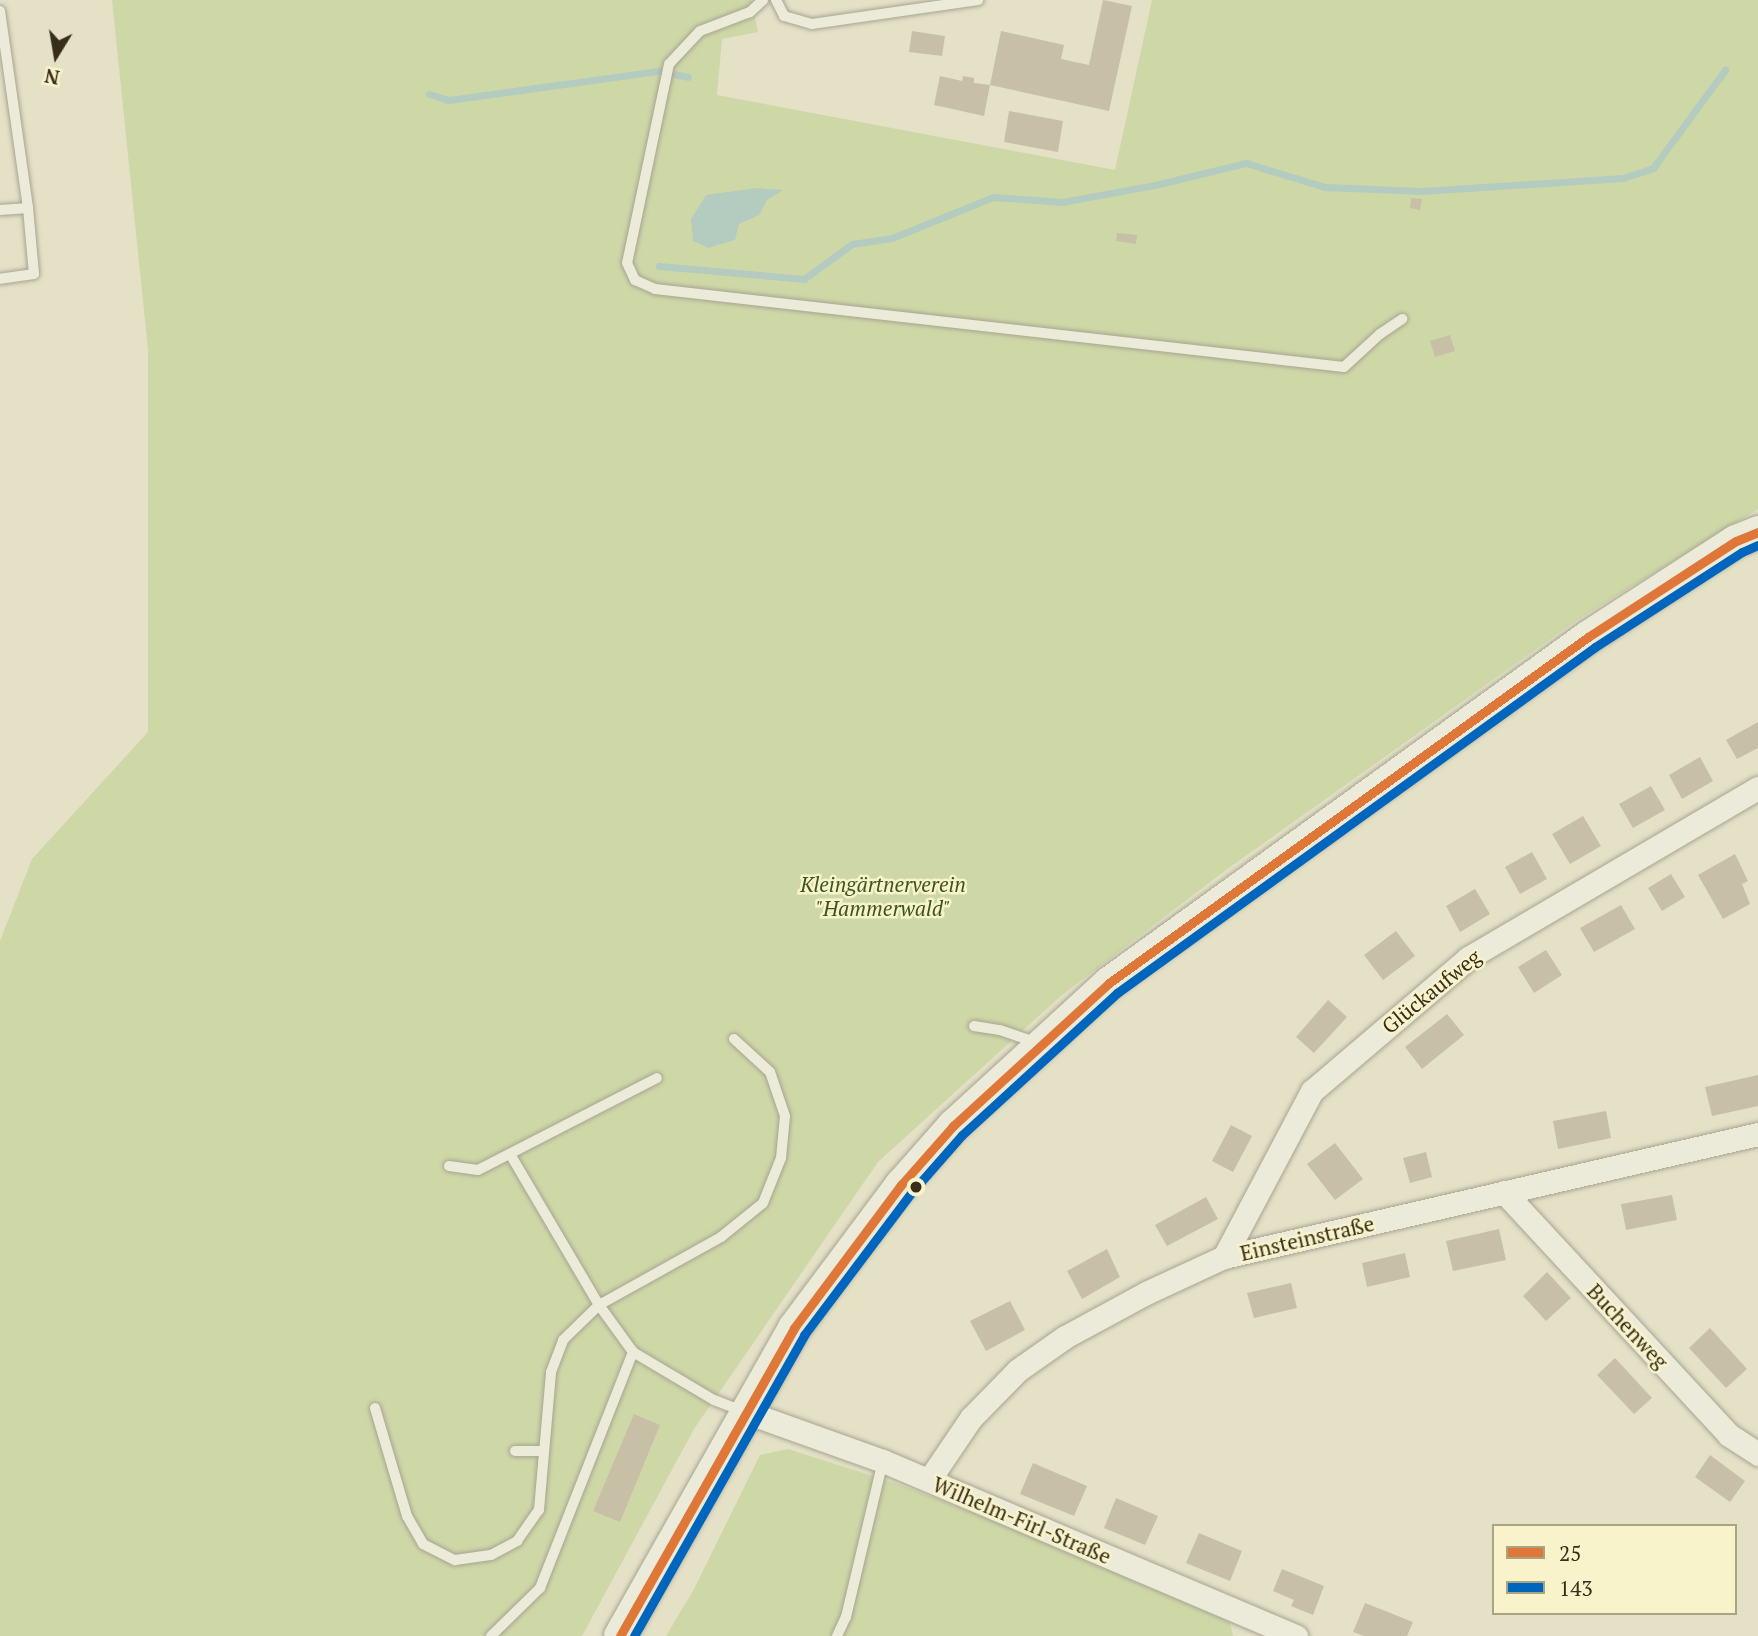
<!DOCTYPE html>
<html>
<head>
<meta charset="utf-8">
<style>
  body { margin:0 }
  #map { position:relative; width:1758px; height:1636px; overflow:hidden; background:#e4e1c7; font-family:"PT Serif",serif }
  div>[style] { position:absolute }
  .green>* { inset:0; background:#ced8a7 }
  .water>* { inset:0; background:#b4cbc0 }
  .stream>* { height:7px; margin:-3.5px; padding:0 3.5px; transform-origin:3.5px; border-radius:3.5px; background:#b4cbc0 }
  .building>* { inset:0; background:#c8bfa7 }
  .roads { filter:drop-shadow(0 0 2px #a8a491) drop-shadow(0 0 2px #a8a491) }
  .service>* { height:10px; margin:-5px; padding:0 5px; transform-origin:5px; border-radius:5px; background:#ecead9 }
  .minor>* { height:23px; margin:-11.5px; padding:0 11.5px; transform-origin:11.5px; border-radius:11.5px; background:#ecead9 }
  .secondary>* { height:32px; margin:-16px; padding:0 16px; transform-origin:16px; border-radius:16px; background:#ecead9 }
  .bus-1>* { height:9px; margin:-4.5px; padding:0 4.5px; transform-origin:4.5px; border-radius:4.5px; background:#de7738 }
  .bus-2>* { height:9px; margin:-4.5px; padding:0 4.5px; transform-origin:4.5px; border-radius:4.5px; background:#0065bd }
  .dots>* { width:19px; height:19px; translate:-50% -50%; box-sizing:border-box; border:4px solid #f8f3ca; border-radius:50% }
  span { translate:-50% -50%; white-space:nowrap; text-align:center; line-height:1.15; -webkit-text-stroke:5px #f8f3ca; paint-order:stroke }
  .park-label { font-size:21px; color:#3d551e; font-style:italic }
  .street-label { font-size:21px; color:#372d19 }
  .legend { position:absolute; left:1492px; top:1524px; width:245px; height:91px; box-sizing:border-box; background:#f8f3ca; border:2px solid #aba483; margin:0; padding:9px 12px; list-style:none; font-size:21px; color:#372d19 }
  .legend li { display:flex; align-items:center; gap:14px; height:35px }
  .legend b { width:35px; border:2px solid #aba483 }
  .north { position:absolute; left:21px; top:21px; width:70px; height:70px; -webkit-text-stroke:5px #f8f3ca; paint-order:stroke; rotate:191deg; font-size:19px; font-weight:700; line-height:28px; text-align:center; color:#372d19 }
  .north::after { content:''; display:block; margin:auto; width:24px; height:32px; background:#372d19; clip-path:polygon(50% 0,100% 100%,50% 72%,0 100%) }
</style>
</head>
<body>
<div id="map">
  <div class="green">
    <div style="clip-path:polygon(112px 0,751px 0,758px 32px,722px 39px,717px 95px,1115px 170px,1152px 0,1758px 0,1758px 509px,1577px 620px,1226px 870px,1062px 995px,878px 1162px,694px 1429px,582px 1636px,0 1636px,0 941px,32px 859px,148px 732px,148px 350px)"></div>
    <div style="clip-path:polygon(788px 1449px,904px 1486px,1068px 1550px,1230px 1622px,1233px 1636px,666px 1636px,694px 1589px,760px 1455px)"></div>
  </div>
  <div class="water">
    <div style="clip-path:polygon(757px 188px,783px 190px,767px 200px,759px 215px,739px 224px,735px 240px,708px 248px,693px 241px,691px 219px,706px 195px)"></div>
  </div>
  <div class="stream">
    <div style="left:673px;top:74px;width:15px;rotate:11deg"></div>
    <div style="left:429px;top:94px;width:21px;rotate:17deg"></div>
    <div style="left:449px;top:100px;width:212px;rotate:-7.9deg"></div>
    <div style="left:659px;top:266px;width:146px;rotate:5.1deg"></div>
    <div style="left:804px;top:279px;width:59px;rotate:-36.1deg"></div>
    <div style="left:852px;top:244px;width:40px;rotate:-8.5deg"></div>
    <div style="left:892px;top:238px;width:109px;rotate:-22.1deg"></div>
    <div style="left:993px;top:197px;width:69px;rotate:4.1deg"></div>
    <div style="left:1062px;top:202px;width:95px;rotate:-10.4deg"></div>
    <div style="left:1155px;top:185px;width:94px;rotate:-13.6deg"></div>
    <div style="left:1246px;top:163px;width:83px;rotate:16.9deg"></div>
    <div style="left:1325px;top:187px;width:97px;rotate:2.4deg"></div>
    <div style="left:1422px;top:191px;width:201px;rotate:-3.7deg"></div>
    <div style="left:1623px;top:178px;width:32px;rotate:-18deg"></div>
    <div style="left:1653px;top:168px;width:122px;rotate:-53.7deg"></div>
  </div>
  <div class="building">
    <div style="clip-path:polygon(1103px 0,1132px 6px,1109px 111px,990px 85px,984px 116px,934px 105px,940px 76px,962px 81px,963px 76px,974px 78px,974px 83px,990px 85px,1001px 31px,1064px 45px,1061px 59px,1089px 65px)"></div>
    <div style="clip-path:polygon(912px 31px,945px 36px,942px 56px,909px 52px)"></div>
    <div style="clip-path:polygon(1009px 111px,1063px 121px,1058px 152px,1004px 142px)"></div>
    <div style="clip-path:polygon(1411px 198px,1422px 199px,1420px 210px,1410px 208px)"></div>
    <div style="clip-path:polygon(1117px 233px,1137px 235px,1136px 244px,1116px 241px)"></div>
    <div style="clip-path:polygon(1450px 335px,1455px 351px,1435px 357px,1430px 341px)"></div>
    <div style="clip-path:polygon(1758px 722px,1758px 748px,1737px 759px,1726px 740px)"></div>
    <div style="clip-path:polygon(1700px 757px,1713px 781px,1682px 799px,1669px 775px)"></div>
    <div style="clip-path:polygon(1651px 786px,1665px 810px,1633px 828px,1619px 804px)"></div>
    <div style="clip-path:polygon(1583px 816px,1601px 846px,1570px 864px,1552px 834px)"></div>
    <div style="clip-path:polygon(1532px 852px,1547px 879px,1520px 894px,1505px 867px)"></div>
    <div style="clip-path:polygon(1735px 854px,1748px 881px,1742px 884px,1750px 904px,1723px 919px,1698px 875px)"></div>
    <div style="clip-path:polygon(1671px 874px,1685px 897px,1662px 911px,1648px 888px)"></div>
    <div style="clip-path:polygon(1475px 889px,1490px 914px,1460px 932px,1446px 906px)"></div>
    <div style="clip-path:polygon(1621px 905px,1635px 929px,1594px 952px,1580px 928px)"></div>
    <div style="clip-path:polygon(1396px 931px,1415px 956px,1383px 980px,1364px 955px)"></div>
    <div style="clip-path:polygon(1546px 950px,1562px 975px,1534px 993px,1518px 967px)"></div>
    <div style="clip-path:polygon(1328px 1000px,1347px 1017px,1314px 1053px,1296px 1037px)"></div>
    <div style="clip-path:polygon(1447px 1014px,1464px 1035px,1422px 1069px,1405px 1047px)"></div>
    <div style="clip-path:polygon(1758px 1075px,1758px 1106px,1712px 1116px,1705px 1087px)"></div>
    <div style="clip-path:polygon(1606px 1111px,1611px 1138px,1558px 1149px,1553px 1121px)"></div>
    <div style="clip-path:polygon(1231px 1125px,1252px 1136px,1233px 1172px,1212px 1161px)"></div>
    <div style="clip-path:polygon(1335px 1143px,1363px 1179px,1335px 1200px,1307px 1164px)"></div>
    <div style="clip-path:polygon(1426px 1152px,1432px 1177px,1410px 1183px,1403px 1158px)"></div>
    <div style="clip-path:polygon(1672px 1195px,1677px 1220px,1626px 1230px,1621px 1204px)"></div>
    <div style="clip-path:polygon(1206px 1197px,1218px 1219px,1167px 1246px,1155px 1225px)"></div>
    <div style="clip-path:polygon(1499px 1229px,1506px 1260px,1453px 1271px,1446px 1241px)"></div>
    <div style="clip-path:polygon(1107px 1249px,1120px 1277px,1082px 1299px,1067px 1271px)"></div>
    <div style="clip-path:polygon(1405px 1253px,1410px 1277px,1367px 1287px,1362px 1263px)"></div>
    <div style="clip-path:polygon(1547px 1272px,1571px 1298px,1546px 1321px,1523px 1296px)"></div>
    <div style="clip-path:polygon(1291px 1283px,1297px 1308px,1254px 1318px,1247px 1293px)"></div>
    <div style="clip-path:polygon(1010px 1301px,1025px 1330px,986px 1351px,970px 1321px)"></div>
    <div style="clip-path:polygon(1710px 1328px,1747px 1369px,1726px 1388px,1689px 1348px)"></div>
    <div style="clip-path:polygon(1615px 1358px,1652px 1398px,1634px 1414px,1597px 1375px)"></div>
    <div style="clip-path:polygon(634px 1414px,660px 1425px,620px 1522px,593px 1511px)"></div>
    <div style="clip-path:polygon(1710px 1455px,1745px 1481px,1730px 1502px,1695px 1477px)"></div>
    <div style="clip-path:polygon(1033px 1463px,1087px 1486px,1074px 1516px,1020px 1494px)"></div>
    <div style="clip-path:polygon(1116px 1498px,1158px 1516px,1145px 1545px,1104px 1528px)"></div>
    <div style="clip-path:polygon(1199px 1533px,1242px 1551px,1230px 1581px,1186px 1563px)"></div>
    <div style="clip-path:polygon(1282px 1569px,1324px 1586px,1313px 1615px,1291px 1606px,1294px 1600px,1273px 1591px)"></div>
    <div style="clip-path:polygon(1365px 1603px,1413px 1622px,1407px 1636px,1364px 1636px,1353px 1632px)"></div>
  </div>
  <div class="roads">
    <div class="service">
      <div style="left:763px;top:0;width:18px;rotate:137deg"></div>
      <div style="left:750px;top:12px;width:53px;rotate:159.2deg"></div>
      <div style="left:700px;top:31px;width:45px;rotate:133.2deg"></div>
      <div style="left:669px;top:64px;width:203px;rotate:101.9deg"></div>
      <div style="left:627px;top:263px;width:19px;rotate:65deg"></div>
      <div style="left:635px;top:280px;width:22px;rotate:24deg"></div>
      <div style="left:655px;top:289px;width:693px;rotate:6.46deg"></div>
      <div style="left:1344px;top:367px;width:49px;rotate:-42.5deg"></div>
      <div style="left:1380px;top:334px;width:27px;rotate:-34deg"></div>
      <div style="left:776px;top:0;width:18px;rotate:63deg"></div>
      <div style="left:784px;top:16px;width:29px;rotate:16deg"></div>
      <div style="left:812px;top:24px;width:168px;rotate:-8.2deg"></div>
      <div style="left:0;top:11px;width:199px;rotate:81.9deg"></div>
      <div style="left:28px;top:208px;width:66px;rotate:84.8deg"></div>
      <div style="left:34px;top:274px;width:34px;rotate:172deg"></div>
      <div style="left:0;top:210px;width:28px;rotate:-4deg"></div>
      <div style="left:974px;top:1026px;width:26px;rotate:9deg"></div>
      <div style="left:1000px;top:1030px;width:39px;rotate:19deg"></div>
      <div style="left:510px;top:1154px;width:175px;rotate:59.5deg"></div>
      <div style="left:599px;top:1305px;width:58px;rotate:54.1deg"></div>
      <div style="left:633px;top:1352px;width:94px;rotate:30.7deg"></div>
      <div style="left:714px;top:1400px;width:31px;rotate:21deg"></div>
      <div style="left:449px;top:1166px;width:29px;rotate:8deg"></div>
      <div style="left:478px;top:1170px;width:201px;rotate:-27.2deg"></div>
      <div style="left:375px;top:1408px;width:113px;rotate:73.5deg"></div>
      <div style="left:407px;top:1516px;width:32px;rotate:60deg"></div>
      <div style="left:423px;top:1544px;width:36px;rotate:27deg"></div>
      <div style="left:455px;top:1560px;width:36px;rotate:-8deg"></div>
      <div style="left:491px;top:1555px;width:30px;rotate:-28deg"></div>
      <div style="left:517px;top:1541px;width:38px;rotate:-55deg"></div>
      <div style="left:539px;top:1510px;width:139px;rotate:-85deg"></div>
      <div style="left:551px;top:1372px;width:34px;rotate:-69deg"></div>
      <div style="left:563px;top:1340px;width:50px;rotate:-44.2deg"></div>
      <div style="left:599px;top:1305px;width:140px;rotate:-29.1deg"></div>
      <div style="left:721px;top:1237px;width:54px;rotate:-39deg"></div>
      <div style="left:763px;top:1203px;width:48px;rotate:-68.2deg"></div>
      <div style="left:781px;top:1158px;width:42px;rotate:-84.6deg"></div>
      <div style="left:785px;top:1116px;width:46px;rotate:-108.8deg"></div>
      <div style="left:770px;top:1072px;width:49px;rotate:-137.5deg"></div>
      <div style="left:515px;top:1451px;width:28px"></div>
      <div style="left:491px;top:1636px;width:69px;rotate:-44.4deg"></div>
      <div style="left:540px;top:1588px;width:254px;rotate:-68.5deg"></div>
      <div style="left:837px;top:1636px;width:21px;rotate:-65deg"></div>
      <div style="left:846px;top:1617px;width:160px;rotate:-76.7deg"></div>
    </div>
    <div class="minor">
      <div style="left:1504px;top:1192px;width:331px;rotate:47.2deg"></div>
      <div style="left:1729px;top:1435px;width:35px;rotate:33deg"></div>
      <div style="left:1224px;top:1257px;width:188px;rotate:-62.1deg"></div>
      <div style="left:1312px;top:1091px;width:205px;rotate:-40.4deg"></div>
      <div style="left:1468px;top:958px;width:336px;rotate:-30.4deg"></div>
      <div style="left:746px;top:1412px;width:145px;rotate:19.7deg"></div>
      <div style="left:883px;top:1461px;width:449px;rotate:23deg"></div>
      <div style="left:929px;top:1480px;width:75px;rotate:-55.9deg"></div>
      <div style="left:971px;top:1418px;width:67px;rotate:-45.6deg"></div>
      <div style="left:1018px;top:1370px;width:57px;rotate:-35.1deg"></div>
      <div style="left:1065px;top:1337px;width:92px;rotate:-28.5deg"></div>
      <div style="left:1146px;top:1293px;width:86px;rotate:-24.8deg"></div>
      <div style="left:1224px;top:1257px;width:548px;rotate:-12.97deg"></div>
    </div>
    <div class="secondary">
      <div style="left:620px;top:1636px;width:354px;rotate:-60.5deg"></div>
      <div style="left:794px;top:1328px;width:179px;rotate:-53.2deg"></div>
      <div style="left:901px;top:1185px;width:79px;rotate:-48.6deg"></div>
      <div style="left:953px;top:1126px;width:212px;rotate:-42.5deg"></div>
      <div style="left:1109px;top:983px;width:591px;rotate:-35.84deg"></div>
      <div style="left:1588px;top:637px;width:176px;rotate:-33deg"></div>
      <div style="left:1736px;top:541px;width:24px;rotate:-22deg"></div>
    </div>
  </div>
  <div class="bus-1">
    <div style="left:620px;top:1636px;width:354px;rotate:-60.5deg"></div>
    <div style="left:794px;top:1328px;width:179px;rotate:-53.2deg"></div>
    <div style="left:901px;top:1185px;width:79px;rotate:-48.6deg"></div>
    <div style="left:953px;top:1126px;width:212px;rotate:-42.5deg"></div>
    <div style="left:1109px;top:983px;width:591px;rotate:-35.84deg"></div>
    <div style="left:1588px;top:637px;width:176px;rotate:-33deg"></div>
    <div style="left:1736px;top:541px;width:24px;rotate:-22deg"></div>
  </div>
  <div class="bus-2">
    <div style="left:634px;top:1636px;width:346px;rotate:-60.5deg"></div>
    <div style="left:804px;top:1335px;width:178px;rotate:-53deg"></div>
    <div style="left:911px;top:1193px;width:77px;rotate:-48.7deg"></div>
    <div style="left:962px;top:1135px;width:210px;rotate:-42.5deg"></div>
    <div style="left:1117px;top:993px;width:590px;rotate:-35.9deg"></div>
    <div style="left:1595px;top:647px;width:175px;rotate:-32.9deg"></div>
    <div style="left:1742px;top:552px;width:17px;rotate:-24deg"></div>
  </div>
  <div class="dots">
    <div style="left:916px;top:1187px;background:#372d19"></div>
  </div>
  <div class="park-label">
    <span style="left:883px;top:896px">Kleingärtnerverein<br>"Hammerwald"</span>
  </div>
  <div class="street-label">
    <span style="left:1431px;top:991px;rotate:-39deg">Glückaufweg</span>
    <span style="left:1307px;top:1238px;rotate:-13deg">Einsteinstraße</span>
    <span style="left:1628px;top:1326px;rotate:47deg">Buchenweg</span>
    <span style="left:1022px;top:1520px;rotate:23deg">Wilhelm-Firl-Straße</span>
  </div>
  <ul class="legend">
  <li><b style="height:9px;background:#de7738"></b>25</li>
  <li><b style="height:9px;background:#0065bd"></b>143</li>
  </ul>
  <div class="north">N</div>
</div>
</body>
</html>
